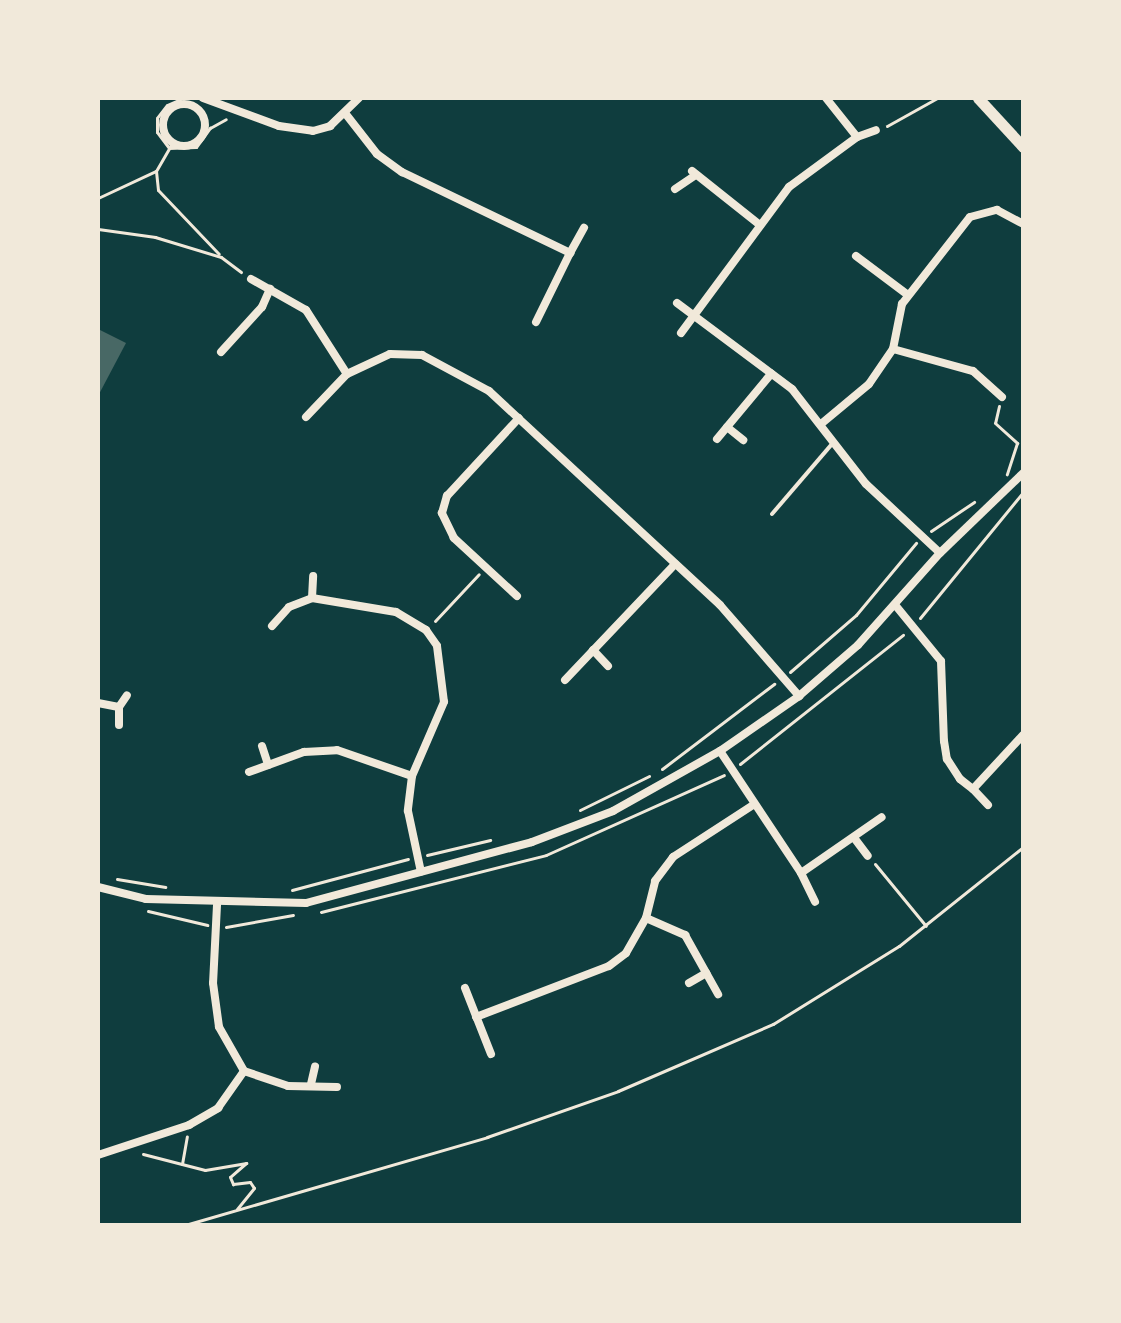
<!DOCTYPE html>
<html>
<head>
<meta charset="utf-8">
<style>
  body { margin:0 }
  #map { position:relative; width:1121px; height:1323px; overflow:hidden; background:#0f3d3e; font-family:"Public Sans",sans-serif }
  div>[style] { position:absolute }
  .building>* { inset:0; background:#486865 }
  .path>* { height:3px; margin:-1.5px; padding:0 1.5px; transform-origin:1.5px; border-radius:1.5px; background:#f1e9da }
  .service>* { height:4px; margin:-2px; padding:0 2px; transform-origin:2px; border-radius:2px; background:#f1e9da }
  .minor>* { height:8px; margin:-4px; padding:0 4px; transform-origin:4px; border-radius:4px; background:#f1e9da }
  .minor>.ring { margin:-4px; padding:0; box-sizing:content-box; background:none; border:8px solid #f1e9da; border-radius:50% }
  .tertiary>* { height:11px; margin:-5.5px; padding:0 5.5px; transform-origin:5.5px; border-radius:5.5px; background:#f1e9da }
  span { translate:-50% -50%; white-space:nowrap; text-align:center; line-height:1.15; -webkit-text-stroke:7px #f1e9da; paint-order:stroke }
  .frame { position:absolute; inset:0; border:100px solid #f1e9da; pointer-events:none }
</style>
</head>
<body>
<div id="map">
  <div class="building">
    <div style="clip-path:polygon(98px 329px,126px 343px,98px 396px)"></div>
  </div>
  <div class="path">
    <div style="left:183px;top:98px;width:17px;rotate:156deg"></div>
    <div style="left:167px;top:105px;width:16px;rotate:128deg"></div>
    <div style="left:157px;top:118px;width:14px;rotate:90deg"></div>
    <div style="left:157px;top:132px;width:20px;rotate:53deg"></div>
    <div style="left:169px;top:148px;width:27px;rotate:-2deg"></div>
    <div style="left:196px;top:147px;width:24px;rotate:-54deg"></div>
    <div style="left:210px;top:128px;width:18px;rotate:-29deg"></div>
    <div style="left:887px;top:126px;width:57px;rotate:-29.2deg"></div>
    <div style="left:156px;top:171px;width:19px;rotate:84deg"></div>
    <div style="left:158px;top:190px;width:88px;rotate:46.4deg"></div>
    <div style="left:98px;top:198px;width:64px;rotate:-25deg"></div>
    <div style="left:156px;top:171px;width:32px;rotate:-60deg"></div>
    <div style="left:98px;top:229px;width:58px;rotate:8deg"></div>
    <div style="left:155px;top:237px;width:69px;rotate:16.9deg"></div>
    <div style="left:221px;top:257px;width:25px;rotate:37deg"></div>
    <div style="left:999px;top:406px;width:17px;rotate:103deg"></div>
    <div style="left:995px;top:423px;width:30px;rotate:42deg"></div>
    <div style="left:1017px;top:443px;width:33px;rotate:108deg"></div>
    <div style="left:931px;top:531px;width:52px;rotate:-34deg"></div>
    <div style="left:920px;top:618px;width:163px;rotate:-50.7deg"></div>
    <div style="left:435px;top:621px;width:64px;rotate:-46.9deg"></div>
    <div style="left:790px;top:672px;width:87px;rotate:-40.8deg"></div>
    <div style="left:856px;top:615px;width:94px;rotate:-50.2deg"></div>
    <div style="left:740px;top:764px;width:208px;rotate:-38.4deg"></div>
    <div style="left:662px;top:769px;width:141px;rotate:-37.2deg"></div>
    <div style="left:580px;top:810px;width:77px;rotate:-26.2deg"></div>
    <div style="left:427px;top:855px;width:65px;rotate:-13.4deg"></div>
    <div style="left:875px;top:864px;width:80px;rotate:50.6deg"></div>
    <div style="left:117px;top:879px;width:49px;rotate:9.5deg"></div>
    <div style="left:292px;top:890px;width:120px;rotate:-15deg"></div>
    <div style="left:148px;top:911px;width:61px;rotate:13.3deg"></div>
    <div style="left:321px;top:912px;width:232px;rotate:-14.2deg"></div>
    <div style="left:546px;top:855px;width:195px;rotate:-24.2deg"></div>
    <div style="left:226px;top:927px;width:68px;rotate:-10.2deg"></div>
    <div style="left:143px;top:1154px;width:64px;rotate:14.5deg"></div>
    <div style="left:205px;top:1170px;width:42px;rotate:-9.7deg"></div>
    <div style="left:246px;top:1163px;width:21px;rotate:139deg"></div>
    <div style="left:230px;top:1177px;width:8px;rotate:67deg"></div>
    <div style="left:233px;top:1184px;width:17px;rotate:-7deg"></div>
    <div style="left:250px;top:1182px;width:7px;rotate:56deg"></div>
    <div style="left:254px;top:1188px;width:27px;rotate:129deg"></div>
    <div style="left:182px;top:1164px;width:28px;rotate:-80deg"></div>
    <div style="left:185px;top:1225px;width:315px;rotate:-16.2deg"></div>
    <div style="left:487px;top:1137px;width:139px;rotate:-19.3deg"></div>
    <div style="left:618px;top:1091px;width:169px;rotate:-23.4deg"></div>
    <div style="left:773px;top:1024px;width:148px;rotate:-31.8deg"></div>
    <div style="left:899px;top:946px;width:159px;rotate:-38.6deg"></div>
  </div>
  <div class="service">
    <div style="left:772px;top:514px;width:92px;rotate:-49.4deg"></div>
  </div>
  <div class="minor">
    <div style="left:203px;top:98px;width:81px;rotate:20.2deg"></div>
    <div style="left:279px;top:126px;width:34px;rotate:8deg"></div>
    <div style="left:313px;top:131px;width:18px;rotate:-16deg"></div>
    <div style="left:330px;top:126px;width:40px;rotate:-44deg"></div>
    <div class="ring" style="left:163px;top:104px;width:34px;height:34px"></div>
    <div style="left:345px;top:113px;width:52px;rotate:52deg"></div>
    <div style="left:377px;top:154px;width:31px;rotate:36deg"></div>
    <div style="left:402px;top:172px;width:187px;rotate:25.7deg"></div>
    <div style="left:570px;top:253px;width:77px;rotate:116.2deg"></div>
    <div style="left:857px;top:137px;width:20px;rotate:-20deg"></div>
    <div style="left:692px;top:171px;width:87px;rotate:38.5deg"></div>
    <div style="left:675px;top:189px;width:25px;rotate:-34deg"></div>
    <div style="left:570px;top:253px;width:29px;rotate:-61deg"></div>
    <div style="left:856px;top:256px;width:65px;rotate:36.9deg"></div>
    <div style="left:251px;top:279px;width:63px;rotate:29.4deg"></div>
    <div style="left:306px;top:310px;width:76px;rotate:57.4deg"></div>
    <div style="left:347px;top:374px;width:47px;rotate:-24.9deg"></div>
    <div style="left:390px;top:354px;width:32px;rotate:2deg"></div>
    <div style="left:422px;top:355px;width:76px;rotate:28.2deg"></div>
    <div style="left:489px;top:391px;width:315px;rotate:42.8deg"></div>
    <div style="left:720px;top:605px;width:121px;rotate:49deg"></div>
    <div style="left:677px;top:303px;width:144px;rotate:36.8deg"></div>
    <div style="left:792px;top:389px;width:120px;rotate:52.1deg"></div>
    <div style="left:866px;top:484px;width:101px;rotate:43deg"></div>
    <div style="left:681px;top:333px;width:182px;rotate:-53.5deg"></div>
    <div style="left:789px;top:187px;width:84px;rotate:-36.3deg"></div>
    <div style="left:857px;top:137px;width:50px;rotate:-128.5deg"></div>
    <div style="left:893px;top:349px;width:83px;rotate:15.4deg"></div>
    <div style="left:973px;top:371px;width:39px;rotate:42deg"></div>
    <div style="left:221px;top:352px;width:61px;rotate:-47.7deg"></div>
    <div style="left:262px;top:307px;width:20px;rotate:-66deg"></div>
    <div style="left:306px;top:417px;width:59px;rotate:-46.4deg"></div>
    <div style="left:821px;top:424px;width:62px;rotate:-39.8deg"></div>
    <div style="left:869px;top:384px;width:42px;rotate:-55.6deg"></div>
    <div style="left:893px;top:349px;width:46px;rotate:-78.7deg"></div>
    <div style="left:902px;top:304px;width:110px;rotate:-52deg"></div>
    <div style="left:970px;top:217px;width:28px;rotate:-15deg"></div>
    <div style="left:997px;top:210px;width:30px;rotate:28deg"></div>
    <div style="left:727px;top:427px;width:21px;rotate:39deg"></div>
    <div style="left:717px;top:439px;width:85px;rotate:-50.3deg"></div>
    <div style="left:517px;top:596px;width:86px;rotate:-137.4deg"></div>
    <div style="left:454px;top:538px;width:28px;rotate:-116deg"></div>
    <div style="left:442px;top:513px;width:18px;rotate:-74deg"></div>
    <div style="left:447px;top:496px;width:106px;rotate:-47.3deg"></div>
    <div style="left:312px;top:598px;width:22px;rotate:-87deg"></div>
    <div style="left:896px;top:606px;width:71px;rotate:50.7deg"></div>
    <div style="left:941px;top:661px;width:80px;rotate:87.9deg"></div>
    <div style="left:944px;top:741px;width:18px;rotate:81deg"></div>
    <div style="left:947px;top:759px;width:24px;rotate:57deg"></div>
    <div style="left:960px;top:779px;width:16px;rotate:38deg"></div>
    <div style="left:973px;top:789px;width:74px;rotate:-47.2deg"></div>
    <div style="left:272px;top:626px;width:25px;rotate:-48deg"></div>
    <div style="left:289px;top:607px;width:25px;rotate:-21deg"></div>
    <div style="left:312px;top:598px;width:85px;rotate:9.5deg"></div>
    <div style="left:396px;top:612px;width:35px;rotate:31deg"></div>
    <div style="left:426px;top:630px;width:19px;rotate:55deg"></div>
    <div style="left:437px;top:646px;width:56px;rotate:82.9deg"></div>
    <div style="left:444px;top:702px;width:81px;rotate:113.4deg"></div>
    <div style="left:412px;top:776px;width:35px;rotate:97deg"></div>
    <div style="left:408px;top:811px;width:62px;rotate:78deg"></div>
    <div style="left:593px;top:650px;width:22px;rotate:47deg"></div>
    <div style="left:565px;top:680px;width:160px;rotate:-46.5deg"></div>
    <div style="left:98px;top:703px;width:21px;rotate:11deg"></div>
    <div style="left:119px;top:707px;width:14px;rotate:-56deg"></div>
    <div style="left:119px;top:707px;width:18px;rotate:90deg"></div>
    <div style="left:262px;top:746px;width:20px;rotate:72deg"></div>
    <div style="left:720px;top:751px;width:146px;rotate:56.4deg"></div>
    <div style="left:801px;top:873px;width:98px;rotate:-34.7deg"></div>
    <div style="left:249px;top:772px;width:59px;rotate:-20deg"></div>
    <div style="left:304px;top:752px;width:33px;rotate:-3deg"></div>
    <div style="left:337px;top:750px;width:79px;rotate:19.1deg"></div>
    <div style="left:973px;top:789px;width:22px;rotate:47deg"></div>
    <div style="left:855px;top:839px;width:21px;rotate:53deg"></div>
    <div style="left:801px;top:873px;width:32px;rotate:64deg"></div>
    <div style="left:98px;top:887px;width:49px;rotate:14deg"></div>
    <div style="left:146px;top:899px;width:160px;rotate:1.4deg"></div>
    <div style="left:306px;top:903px;width:234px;rotate:-15.1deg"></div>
    <div style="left:532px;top:842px;width:87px;rotate:-20.9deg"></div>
    <div style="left:613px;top:811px;width:123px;rotate:-29.3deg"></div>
    <div style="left:720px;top:751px;width:96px;rotate:-34.8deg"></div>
    <div style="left:799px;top:696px;width:78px;rotate:-40.8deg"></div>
    <div style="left:858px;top:645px;width:123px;rotate:-48.3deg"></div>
    <div style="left:940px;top:553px;width:115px;rotate:-43.9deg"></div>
    <div style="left:217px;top:905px;width:78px;rotate:92.9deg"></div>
    <div style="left:213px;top:983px;width:44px;rotate:82.2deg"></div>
    <div style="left:219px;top:1027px;width:51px;rotate:60.4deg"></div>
    <div style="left:244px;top:1071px;width:46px;rotate:18.8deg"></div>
    <div style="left:288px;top:1086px;width:49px;rotate:1.2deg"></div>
    <div style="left:646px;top:918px;width:43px;rotate:23.6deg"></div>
    <div style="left:685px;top:935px;width:68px;rotate:60.8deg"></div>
    <div style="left:689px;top:983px;width:20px;rotate:-30deg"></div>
    <div style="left:465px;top:988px;width:71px;rotate:68.5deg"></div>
    <div style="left:476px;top:1017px;width:142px;rotate:-21deg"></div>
    <div style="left:609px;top:966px;width:21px;rotate:-37deg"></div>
    <div style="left:626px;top:953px;width:40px;rotate:-60.3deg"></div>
    <div style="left:646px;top:918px;width:38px;rotate:-76deg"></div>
    <div style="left:655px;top:881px;width:30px;rotate:-53deg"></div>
    <div style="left:673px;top:857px;width:95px;rotate:-33deg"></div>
    <div style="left:311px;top:1084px;width:18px;rotate:-77deg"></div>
    <div style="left:98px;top:1155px;width:96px;rotate:-18.2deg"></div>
    <div style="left:189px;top:1125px;width:34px;rotate:-30deg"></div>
    <div style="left:218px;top:1108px;width:45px;rotate:-54.9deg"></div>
  </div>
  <div class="tertiary">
    <div style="left:978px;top:98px;width:67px;rotate:47.4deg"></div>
  </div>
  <div class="frame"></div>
</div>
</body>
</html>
